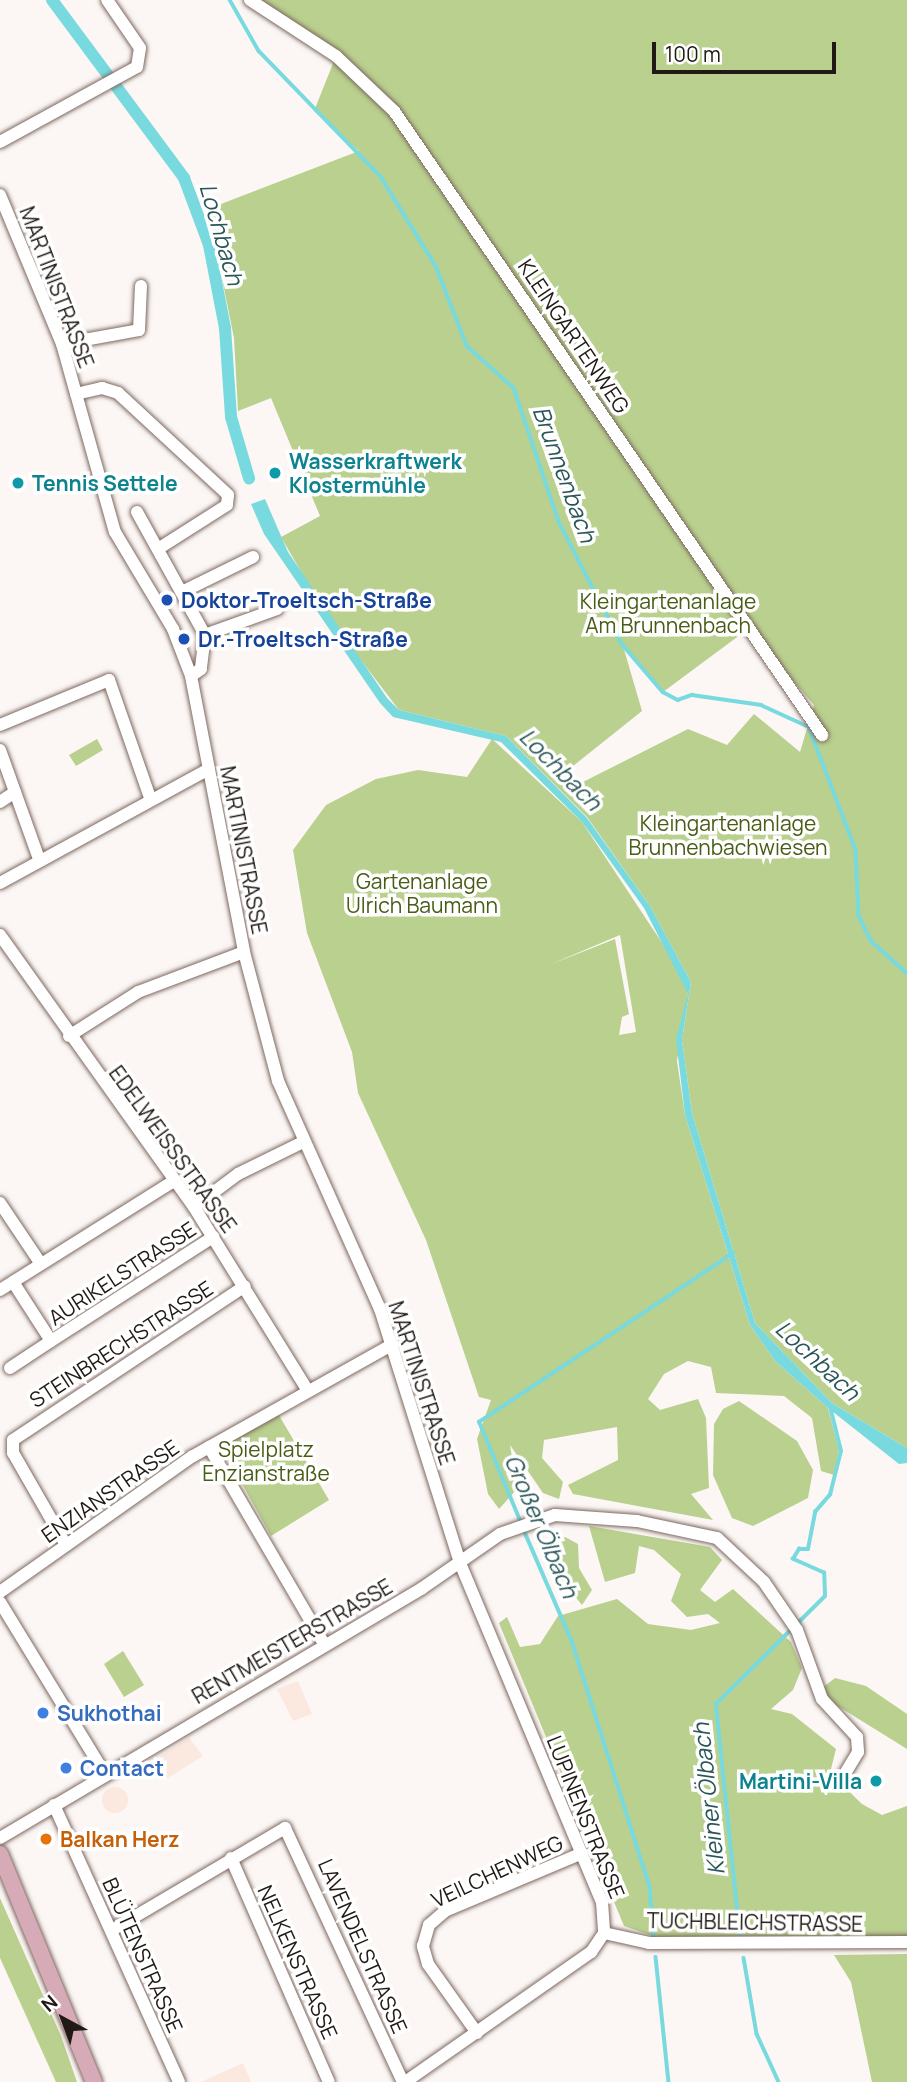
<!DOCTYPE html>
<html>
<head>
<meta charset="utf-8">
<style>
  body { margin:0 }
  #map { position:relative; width:907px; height:2082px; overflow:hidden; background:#fcf7f5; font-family:Manrope,sans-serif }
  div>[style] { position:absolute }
  .built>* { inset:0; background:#fbe8df }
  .round { border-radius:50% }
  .green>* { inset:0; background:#b9d08e }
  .water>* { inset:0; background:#78dade }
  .stream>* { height:3.5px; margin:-1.75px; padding:0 1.75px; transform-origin:1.75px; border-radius:1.75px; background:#78dade }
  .canal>* { height:12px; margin:-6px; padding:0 6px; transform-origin:6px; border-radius:6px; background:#78dade }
  .roads { filter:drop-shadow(0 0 2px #7d685f) drop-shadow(0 0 2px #7d685f) }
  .minor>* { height:12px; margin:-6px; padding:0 6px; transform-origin:6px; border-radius:6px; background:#fff }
  .major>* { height:16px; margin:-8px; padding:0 8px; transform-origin:8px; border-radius:8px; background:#d6aab6 }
  .dots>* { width:19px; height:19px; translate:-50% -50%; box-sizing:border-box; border:4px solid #fff; border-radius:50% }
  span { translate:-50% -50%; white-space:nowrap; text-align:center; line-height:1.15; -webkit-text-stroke:7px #fff; paint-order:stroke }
  .street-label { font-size:21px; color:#211915 }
  .culture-label { font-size:21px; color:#0d838f; font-weight:700 }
  .left { translate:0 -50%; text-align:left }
  .right { translate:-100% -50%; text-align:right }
  .transit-label { font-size:21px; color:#164399; font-weight:700 }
  .park-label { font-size:21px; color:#485c15 }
  .shop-label { font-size:21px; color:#366cbe; font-weight:700 }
  .food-label { font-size:21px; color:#c56008; font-weight:700 }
  .water-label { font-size:23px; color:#2a5658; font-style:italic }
  .north { position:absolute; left:28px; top:1984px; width:70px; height:70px; -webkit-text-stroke:5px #fff; paint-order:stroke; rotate:319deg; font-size:19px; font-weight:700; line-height:28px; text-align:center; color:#211915 }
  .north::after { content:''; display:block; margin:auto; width:24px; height:32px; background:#211915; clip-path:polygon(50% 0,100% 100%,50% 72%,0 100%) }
  .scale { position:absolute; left:652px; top:42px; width:184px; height:32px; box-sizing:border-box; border:4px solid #211915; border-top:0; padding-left:9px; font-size:21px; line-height:24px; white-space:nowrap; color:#211915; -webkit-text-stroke:5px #fff; paint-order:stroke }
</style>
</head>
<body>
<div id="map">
  <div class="built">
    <div style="clip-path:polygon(298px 1681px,312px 1714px,293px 1721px,277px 1689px)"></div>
    <div style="clip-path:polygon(189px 1738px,203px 1756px,166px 1779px,154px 1760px)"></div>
    <div class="round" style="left:102px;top:1787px;width:26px;height:26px"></div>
    <div style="clip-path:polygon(243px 2063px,251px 2082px,201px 2082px)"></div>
  </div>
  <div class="green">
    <div style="clip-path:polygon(evenodd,253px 0,907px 0,907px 1448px,832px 1403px,755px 1323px,692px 1113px,682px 1040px,691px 982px,650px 906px,587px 817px,506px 736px,399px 710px,325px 613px,281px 537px,320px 516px,271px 398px,238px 411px,234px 338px,208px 209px,359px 151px,314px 111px,336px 56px,253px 0,748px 629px,814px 705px,800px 752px,754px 714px,727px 745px,688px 729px,579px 784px,568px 770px,642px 711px,623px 646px,663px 692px,748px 629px)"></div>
    <div style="clip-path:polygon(97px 739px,103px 750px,76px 766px,69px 755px)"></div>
    <div style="clip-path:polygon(evenodd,492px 739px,582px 822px,680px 970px,688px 994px,677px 1061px,685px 1115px,750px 1325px,775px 1361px,828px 1408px,839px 1450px,834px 1475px,821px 1471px,812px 1418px,784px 1396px,716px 1393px,711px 1367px,688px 1361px,664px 1374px,648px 1399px,660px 1410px,698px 1399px,706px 1418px,709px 1488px,691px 1494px,713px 1520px,573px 1494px,568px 1485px,618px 1460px,617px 1427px,544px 1440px,542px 1458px,563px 1482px,559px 1499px,543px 1493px,510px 1445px,517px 1489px,499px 1509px,488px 1494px,477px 1439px,491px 1400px,479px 1397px,426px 1240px,358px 1093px,352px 1052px,307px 933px,293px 850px,326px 805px,376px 779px,418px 770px,467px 777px,492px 739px,620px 935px,636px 1032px,619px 1035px,622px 1017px,629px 1014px,615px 939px,549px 965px,620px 935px)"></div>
    <div style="clip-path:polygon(739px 1401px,797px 1441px,813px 1470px,808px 1498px,753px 1526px,732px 1518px,713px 1475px,714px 1424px,723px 1409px)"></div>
    <div style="clip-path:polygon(277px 1412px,329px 1500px,271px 1536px,221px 1446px)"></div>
    <div style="clip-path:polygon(589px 1526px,710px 1547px,722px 1560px,700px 1590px,715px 1602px,733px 1589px,791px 1642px,802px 1668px,793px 1690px,771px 1709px,792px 1714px,836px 1749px,830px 1773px,862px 1804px,882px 1815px,907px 1806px,907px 1939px,658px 1938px,624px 1926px,499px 1623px,507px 1617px,520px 1647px,540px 1644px,558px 1616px,617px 1599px,648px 1624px,691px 1630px,720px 1623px,708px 1614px,687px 1617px,671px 1601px,681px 1574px,654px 1550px,639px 1546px,635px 1573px,605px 1582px)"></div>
    <div style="clip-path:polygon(565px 1537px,578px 1544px,579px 1568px,592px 1590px,582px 1605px,554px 1570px,554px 1545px)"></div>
    <div style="clip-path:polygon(123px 1651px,144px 1685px,124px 1697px,104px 1664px)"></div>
    <div style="clip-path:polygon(835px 1678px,866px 1686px,907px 1714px,907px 1749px,828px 1700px,822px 1688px)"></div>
    <div style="clip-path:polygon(0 1898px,61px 2036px,77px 2082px,56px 2082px,0 1958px)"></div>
    <div style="clip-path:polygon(907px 1954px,907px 2082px,872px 2082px,851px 1982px,834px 1955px)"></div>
  </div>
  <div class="water">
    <div style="clip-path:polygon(265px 499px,288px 552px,387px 698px,399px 710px,506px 736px,587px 818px,650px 906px,691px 982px,682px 1040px,692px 1113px,755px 1323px,832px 1403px,907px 1448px,907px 1463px,899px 1464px,828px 1408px,775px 1361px,750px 1325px,685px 1115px,676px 1039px,688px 994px,644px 908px,582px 822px,501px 742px,393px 717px,380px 703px,264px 534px,251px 504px)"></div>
  </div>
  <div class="stream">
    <div style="left:230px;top:0;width:59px;rotate:60.4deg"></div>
    <div style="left:259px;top:51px;width:175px;rotate:45.9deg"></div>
    <div style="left:381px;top:177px;width:105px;rotate:58.3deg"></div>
    <div style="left:436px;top:266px;width:86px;rotate:68.8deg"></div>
    <div style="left:467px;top:346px;width:63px;rotate:41.8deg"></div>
    <div style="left:514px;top:388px;width:141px;rotate:71.4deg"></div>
    <div style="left:559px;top:522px;width:137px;rotate:62.7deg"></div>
    <div style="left:622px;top:644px;width:63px;rotate:49.5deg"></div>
    <div style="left:663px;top:692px;width:17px;rotate:28deg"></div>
    <div style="left:678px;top:700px;width:15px;rotate:-20deg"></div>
    <div style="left:692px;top:695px;width:70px;rotate:8.2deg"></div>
    <div style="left:761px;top:705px;width:53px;rotate:24.6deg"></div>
    <div style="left:809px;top:727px;width:132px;rotate:69.1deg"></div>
    <div style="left:856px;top:850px;width:66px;rotate:87.4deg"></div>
    <div style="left:859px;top:916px;width:28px;rotate:64deg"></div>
    <div style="left:871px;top:941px;width:48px;rotate:41.6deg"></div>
    <div style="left:521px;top:1523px;width:109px;rotate:-112.6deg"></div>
    <div style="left:479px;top:1422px;width:305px;rotate:-33.6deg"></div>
    <div style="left:524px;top:1530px;width:121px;rotate:66.6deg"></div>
    <div style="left:572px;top:1641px;width:258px;rotate:72.4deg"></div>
    <div style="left:650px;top:1887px;width:49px;rotate:85.3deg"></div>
    <div style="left:740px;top:1938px;width:235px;rotate:-95.9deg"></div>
    <div style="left:716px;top:1704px;width:153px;rotate:-44.7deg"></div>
    <div style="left:825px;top:1596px;width:23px;rotate:-92deg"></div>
    <div style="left:824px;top:1573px;width:34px;rotate:-156deg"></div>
    <div style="left:793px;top:1559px;width:12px;rotate:-59deg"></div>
    <div style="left:799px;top:1549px;width:9px"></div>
    <div style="left:808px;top:1549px;width:38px;rotate:-79deg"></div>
    <div style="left:815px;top:1512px;width:23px;rotate:-49deg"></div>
    <div style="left:830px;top:1495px;width:45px;rotate:-76deg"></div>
    <div style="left:841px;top:1451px;width:45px;rotate:-104deg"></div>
    <div style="left:656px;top:1957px;width:126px;rotate:84.1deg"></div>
    <div style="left:744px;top:1958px;width:77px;rotate:80.3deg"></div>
    <div style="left:757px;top:2034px;width:53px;rotate:65.4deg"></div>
  </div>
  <div class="canal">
    <div style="left:52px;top:0;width:222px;rotate:53.4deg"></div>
    <div style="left:184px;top:178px;width:72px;rotate:69.5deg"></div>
    <div style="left:209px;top:245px;width:85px;rotate:79.1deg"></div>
    <div style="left:225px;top:328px;width:89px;rotate:86.1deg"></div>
    <div style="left:231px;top:417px;width:64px;rotate:73.6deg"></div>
  </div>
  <div class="roads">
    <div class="minor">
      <div style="left:250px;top:0;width:103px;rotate:33.1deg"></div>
      <div style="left:336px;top:56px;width:80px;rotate:43.5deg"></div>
      <div style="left:394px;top:111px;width:757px;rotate:55.55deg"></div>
      <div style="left:0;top:142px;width:156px;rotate:-28.7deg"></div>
      <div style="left:137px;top:67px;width:19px;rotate:-81deg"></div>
      <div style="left:140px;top:48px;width:58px;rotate:-124.5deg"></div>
      <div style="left:0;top:195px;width:161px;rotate:67.4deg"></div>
      <div style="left:62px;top:344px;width:195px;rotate:74.3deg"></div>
      <div style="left:115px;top:532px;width:113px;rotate:59.1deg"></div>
      <div style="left:173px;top:629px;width:50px;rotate:69deg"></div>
      <div style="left:191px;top:676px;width:281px;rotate:79.1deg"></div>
      <div style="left:244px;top:952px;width:133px;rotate:75.2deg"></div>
      <div style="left:278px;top:1081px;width:250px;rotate:65.9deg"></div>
      <div style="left:380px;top:1309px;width:266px;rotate:72.5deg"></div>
      <div style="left:460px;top:1563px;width:368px;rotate:67.3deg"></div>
      <div style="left:602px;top:1902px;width:31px;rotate:86deg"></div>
      <div style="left:604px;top:1933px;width:23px;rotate:124deg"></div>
      <div style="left:591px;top:1952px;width:227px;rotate:145deg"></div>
      <div style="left:62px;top:344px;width:78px;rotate:-10.3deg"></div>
      <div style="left:139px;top:330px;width:44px;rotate:-87.4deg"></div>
      <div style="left:76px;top:394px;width:27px;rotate:-13deg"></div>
      <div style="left:102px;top:388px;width:17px;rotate:17deg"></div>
      <div style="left:118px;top:393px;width:150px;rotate:42.8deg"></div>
      <div style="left:228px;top:495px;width:10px;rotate:96deg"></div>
      <div style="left:227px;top:505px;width:82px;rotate:147.5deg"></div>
      <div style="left:137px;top:512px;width:141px;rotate:61.1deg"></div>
      <div style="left:205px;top:635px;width:34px;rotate:97deg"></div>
      <div style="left:201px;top:669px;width:12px;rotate:145deg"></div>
      <div style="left:184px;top:591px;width:77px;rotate:-26.2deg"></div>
      <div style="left:205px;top:635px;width:77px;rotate:-19.9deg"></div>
      <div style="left:0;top:725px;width:118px;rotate:-22.4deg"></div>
      <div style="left:109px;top:680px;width:125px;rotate:70.8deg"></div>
      <div style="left:0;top:750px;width:116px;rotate:70.3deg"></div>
      <div style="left:0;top:802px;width:18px;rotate:-34deg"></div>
      <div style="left:0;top:883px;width:238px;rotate:-28.6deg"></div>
      <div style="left:0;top:935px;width:334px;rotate:54.5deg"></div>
      <div style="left:194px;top:1207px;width:216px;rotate:58.2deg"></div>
      <div style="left:69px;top:1036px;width:82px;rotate:-32.5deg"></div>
      <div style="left:138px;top:992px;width:113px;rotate:-20.7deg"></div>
      <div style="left:0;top:1203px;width:73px;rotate:56.1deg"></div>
      <div style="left:194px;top:1207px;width:55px;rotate:-36.9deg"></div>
      <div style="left:238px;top:1174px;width:70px;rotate:-26.2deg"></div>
      <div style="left:13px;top:1282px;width:70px;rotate:57.2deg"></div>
      <div style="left:51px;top:1341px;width:193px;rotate:-32.7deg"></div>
      <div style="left:0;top:1290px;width:203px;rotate:-32.1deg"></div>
      <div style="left:10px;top:1368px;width:49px;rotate:-33.4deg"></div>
      <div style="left:209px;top:1447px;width:228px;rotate:59.7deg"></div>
      <div style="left:66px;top:1545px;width:106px;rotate:-119.9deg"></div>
      <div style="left:13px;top:1453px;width:13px;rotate:-90deg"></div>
      <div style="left:13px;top:1440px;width:278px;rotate:-33.6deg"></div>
      <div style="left:0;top:1592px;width:236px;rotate:-35.2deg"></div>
      <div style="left:193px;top:1456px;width:229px;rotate:-29.2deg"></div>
      <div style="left:0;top:1602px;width:202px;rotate:58.6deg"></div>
      <div style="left:54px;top:1805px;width:304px;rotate:65.7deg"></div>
      <div style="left:0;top:1838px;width:489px;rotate:-30.6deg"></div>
      <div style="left:421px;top:1589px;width:96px;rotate:-34.8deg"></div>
      <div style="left:500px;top:1534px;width:58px;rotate:-19.1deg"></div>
      <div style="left:555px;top:1515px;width:82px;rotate:4.2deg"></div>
      <div style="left:637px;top:1521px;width:82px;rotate:12deg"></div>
      <div style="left:717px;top:1538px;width:64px;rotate:43.1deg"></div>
      <div style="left:764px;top:1582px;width:58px;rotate:55.5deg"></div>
      <div style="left:797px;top:1630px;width:73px;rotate:70.1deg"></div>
      <div style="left:822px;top:1699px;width:52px;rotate:47.4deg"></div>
      <div style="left:857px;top:1737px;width:15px;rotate:86deg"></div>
      <div style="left:858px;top:1752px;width:29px;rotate:121deg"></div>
      <div style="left:231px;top:1858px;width:244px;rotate:66.4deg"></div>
      <div style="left:112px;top:1930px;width:201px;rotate:-30.5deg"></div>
      <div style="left:285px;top:1828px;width:280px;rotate:65.1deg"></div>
      <div style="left:604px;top:1933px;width:46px;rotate:12.5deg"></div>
      <div style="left:649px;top:1943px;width:258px;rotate:-0.2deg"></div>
      <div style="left:477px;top:2033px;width:85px;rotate:-125.4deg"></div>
      <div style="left:428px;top:1964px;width:19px;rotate:-106deg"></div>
      <div style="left:423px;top:1946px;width:22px;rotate:-74deg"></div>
      <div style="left:429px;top:1925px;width:21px;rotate:-41deg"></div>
      <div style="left:445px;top:1911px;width:149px;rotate:-22.9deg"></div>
    </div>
    <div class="major">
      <div style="left:0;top:1854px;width:247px;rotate:67.6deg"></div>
    </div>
  </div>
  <div class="dots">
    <div style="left:275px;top:473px;background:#0f9aa8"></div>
    <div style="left:18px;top:483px;background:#0f9aa8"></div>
    <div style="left:167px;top:600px;background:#1a4fb4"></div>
    <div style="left:184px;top:639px;background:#1a4fb4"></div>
    <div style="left:43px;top:1713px;background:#3f7fe0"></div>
    <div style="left:66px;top:1768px;background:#3f7fe0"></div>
    <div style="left:876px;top:1781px;background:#0f9aa8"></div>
    <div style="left:46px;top:1839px;background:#e8710a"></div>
  </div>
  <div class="street-label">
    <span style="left:57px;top:287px;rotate:69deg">MARTINISTRASSE</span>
    <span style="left:574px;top:336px;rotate:56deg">KLEINGARTENWEG</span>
    <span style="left:244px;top:850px;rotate:79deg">MARTINISTRASSE</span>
    <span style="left:173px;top:1149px;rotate:54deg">EDELWEISSSTRASSE</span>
    <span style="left:122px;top:1273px;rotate:-33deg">AURIKELSTRASSE</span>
    <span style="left:121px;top:1344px;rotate:-33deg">STEINBRECHSTRASSE</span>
    <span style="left:422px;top:1383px;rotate:72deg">MARTINISTRASSE</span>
    <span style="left:110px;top:1491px;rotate:-35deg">ENZIANSTRASSE</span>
    <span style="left:292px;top:1641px;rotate:-30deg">RENTMEISTERSTRASSE</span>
    <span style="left:586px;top:1817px;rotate:68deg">LUPINENSTRASSE</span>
    <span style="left:497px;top:1871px;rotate:-25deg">VEILCHENWEG</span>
    <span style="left:755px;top:1922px;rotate:1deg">TUCHBLEICHSTRASSE</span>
    <span style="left:363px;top:1946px;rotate:66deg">LAVENDELSTRASSE</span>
    <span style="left:143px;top:1955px;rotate:66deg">BLÜTENSTRASSE</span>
    <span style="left:298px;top:1962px;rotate:66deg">NELKENSTRASSE</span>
  </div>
  <div class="culture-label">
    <span class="left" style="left:289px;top:473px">Wasserkraftwerk<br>Klostermühle</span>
    <span class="left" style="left:32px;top:483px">Tennis Settele</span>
    <span class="right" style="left:862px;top:1781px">Martini-Villa</span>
  </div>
  <div class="transit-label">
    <span class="left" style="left:181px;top:600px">Doktor-Troeltsch-Straße</span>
    <span class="left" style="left:198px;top:639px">Dr.-Troeltsch-Straße</span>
  </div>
  <div class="park-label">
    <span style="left:668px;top:613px">Kleingartenanlage<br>Am Brunnenbach</span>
    <span style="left:728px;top:835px">Kleingartenanlage<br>Brunnenbachwiesen</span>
    <span style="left:422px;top:893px">Gartenanlage<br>Ulrich Baumann</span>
    <span style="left:266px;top:1461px">Spielplatz<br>Enzianstraße</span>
  </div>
  <div class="shop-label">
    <span class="left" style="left:57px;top:1713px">Sukhothai</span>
    <span class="left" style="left:80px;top:1768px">Contact</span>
  </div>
  <div class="food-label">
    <span class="left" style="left:60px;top:1839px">Balkan Herz</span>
  </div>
  <div class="water-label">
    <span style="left:222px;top:234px;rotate:74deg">Lochbach</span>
    <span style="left:565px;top:474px;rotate:70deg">Brunnenbach</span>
    <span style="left:561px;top:769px;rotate:45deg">Lochbach</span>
    <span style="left:818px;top:1360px;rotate:43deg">Lochbach</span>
    <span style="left:542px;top:1526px;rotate:67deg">Großer Ölbach</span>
    <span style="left:708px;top:1799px;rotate:-96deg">Kleiner Ölbach</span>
  </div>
  <div class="north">N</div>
  <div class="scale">100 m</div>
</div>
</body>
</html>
